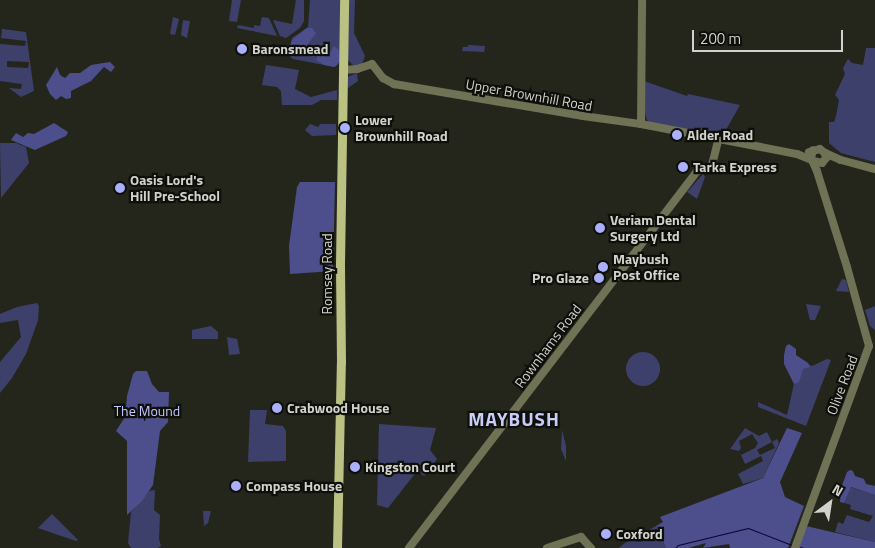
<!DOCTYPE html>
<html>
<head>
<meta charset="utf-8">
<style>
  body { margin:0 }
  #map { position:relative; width:875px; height:548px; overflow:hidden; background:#24261c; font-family:"Titillium Web",sans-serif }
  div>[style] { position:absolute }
  .green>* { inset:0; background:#3d406a }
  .round { border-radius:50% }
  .forest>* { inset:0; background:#4c4f8b }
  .stream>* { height:1px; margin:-0.5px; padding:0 0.5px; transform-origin:0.5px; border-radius:0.5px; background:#0a0035 }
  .minor>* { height:8px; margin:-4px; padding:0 4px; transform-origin:4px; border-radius:4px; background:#6f7255 }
  .major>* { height:9px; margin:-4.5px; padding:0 4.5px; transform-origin:4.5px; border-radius:4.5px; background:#bbc183 }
  .dots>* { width:14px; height:14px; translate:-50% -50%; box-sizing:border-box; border:2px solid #0e0e0a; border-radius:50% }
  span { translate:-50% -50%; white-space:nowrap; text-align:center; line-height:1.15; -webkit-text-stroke:4.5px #0e0e0a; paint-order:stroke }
  .poi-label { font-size:14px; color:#d2d2cc; font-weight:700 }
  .left { translate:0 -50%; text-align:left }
  .right { translate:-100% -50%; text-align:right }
  .street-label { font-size:14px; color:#d2d2cc }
  .park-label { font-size:14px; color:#c2c8fe }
  .district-label { font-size:19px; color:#c8cdf8; font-weight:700; letter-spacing:1px }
  .north { position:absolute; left:805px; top:478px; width:50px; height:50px; -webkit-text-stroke:4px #0e0e0a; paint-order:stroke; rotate:31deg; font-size:14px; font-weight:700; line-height:20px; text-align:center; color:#d2d2cc }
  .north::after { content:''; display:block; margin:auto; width:18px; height:22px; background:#d2d2cc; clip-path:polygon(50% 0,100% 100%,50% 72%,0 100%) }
  .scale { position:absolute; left:692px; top:30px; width:151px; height:22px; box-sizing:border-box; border:2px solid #d2d2cc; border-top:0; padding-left:6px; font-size:15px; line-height:18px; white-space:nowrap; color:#d2d2cc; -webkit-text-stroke:4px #0e0e0a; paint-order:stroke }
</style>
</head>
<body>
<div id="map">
  <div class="green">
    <div style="clip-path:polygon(232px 0,241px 0,237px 22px,229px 21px)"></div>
    <div style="clip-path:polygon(296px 0,304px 0,304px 21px,300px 28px,286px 38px,280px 36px,273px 20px,292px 24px)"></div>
    <div style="clip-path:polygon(310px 0,340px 0,340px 62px,335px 67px,293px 59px,288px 55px,292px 38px,308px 27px)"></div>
    <div style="clip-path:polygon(347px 0,355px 0,354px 33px,365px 56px,362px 64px,354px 66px,347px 59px)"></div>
    <div style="clip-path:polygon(173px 17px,179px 19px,175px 35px,170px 34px)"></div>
    <div style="clip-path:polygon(262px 17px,269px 18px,277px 36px,237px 28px,238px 25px,254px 28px,254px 25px,260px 26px)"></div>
    <div style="clip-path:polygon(183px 20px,190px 21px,187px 38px,181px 35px)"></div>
    <div style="clip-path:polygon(evenodd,2px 29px,26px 32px,34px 91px,21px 97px,9px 88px,21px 89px,22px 84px,0 81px,0 44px,25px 46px,26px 41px,1px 38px,2px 29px,7px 61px,29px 62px,28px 68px,7px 67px,7px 61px)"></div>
    <div style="clip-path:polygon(468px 45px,485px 46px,484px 52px,462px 51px,463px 47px,468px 47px)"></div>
    <div style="clip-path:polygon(866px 48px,875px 48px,875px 162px,841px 153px,829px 143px,829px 122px,834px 122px,836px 116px,839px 100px,835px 95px,845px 74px,843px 68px,848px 59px,852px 63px,863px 65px)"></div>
    <div style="clip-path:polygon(266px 65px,299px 70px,295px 89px,311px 97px,337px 90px,337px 100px,321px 100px,312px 105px,282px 105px,281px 91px,277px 87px,262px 85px)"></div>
    <div style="clip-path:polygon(357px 73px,358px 81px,348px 88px,347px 77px)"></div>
    <div style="clip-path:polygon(644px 81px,687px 96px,688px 94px,740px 105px,722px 137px,652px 124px,647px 120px,645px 113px)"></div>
    <div style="clip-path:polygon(310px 124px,318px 127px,320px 124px,336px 124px,336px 135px,312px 136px,305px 130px)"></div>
    <div style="clip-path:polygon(0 143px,16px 143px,26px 147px,29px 163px,1px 198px)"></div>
    <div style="clip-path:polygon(703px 174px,705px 177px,697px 199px,687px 192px)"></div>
    <div style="clip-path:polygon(842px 279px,846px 280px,849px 292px,836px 291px)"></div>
    <div style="clip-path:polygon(37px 303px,39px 306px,38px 320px,26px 354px,12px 378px,0 393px,0 362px,21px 337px,18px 320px,0 323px,0 314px,17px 307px)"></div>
    <div style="clip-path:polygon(806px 304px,821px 306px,815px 320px,810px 320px)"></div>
    <div style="clip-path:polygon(875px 306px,875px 330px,870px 326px,865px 310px)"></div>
    <div style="clip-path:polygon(211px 326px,218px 332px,218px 339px,192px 339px,192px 330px)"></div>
    <div style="clip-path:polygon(227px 337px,237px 339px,240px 354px,229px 355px)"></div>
    <div class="round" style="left:626px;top:352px;width:34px;height:34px"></div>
    <div style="clip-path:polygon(827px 359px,831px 360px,806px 426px,758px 407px,758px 402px,787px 415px,799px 361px,812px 366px)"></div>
    <div style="clip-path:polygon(250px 410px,267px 410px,265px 424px,283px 426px,286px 431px,286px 461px,248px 462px)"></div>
    <div style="clip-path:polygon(379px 424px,436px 428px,430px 450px,437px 459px,424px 476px,417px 471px,388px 508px,377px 505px)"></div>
    <div style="clip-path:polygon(evenodd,745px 428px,759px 436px,767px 432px,772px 442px,777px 439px,779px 443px,763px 478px,743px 484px,738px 474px,763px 461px,761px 456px,745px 464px,741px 455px,755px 448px,758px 443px,752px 434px,739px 441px,741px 448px,739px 451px,730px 449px,745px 428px,772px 442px,775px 448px,760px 455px,757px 450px,772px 442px)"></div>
    <div style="clip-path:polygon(562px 430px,566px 446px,566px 461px,561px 449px)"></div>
    <div style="clip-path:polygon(850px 487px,875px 495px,875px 542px,835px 532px,838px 522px,843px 524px,847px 515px,869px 522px,873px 516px,850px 509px,851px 505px,844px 503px)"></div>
    <div style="clip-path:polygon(155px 490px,154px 510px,160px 515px,159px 539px,161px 546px,158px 548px,131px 548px,128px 543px,131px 512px,149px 491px)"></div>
    <div style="clip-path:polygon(203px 511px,211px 511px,208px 523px,204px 526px)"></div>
    <div style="clip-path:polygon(52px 514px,78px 540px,76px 541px,38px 528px)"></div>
    <div style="clip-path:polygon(656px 526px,666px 548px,619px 548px,625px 543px)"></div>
  </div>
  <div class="forest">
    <div style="clip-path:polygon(307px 28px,312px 28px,316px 33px,307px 45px,307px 53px,300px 56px,296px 53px,291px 54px,289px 50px,292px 40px)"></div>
    <div style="clip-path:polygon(334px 46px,339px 50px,339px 62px,337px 65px,334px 67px,324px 65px,316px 60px,319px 54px,329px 55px)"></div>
    <div style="clip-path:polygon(110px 62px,115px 67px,111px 72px,104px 67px,91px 81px,71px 91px,71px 98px,66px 99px,61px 96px,56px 100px,50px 94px,46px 85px,57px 67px,60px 75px,65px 78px,70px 73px,80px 73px,91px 65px)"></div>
    <div style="clip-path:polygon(54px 123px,68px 132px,66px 136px,35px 150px,11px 140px,16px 133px,23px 137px,28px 133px,34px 134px)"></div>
    <div style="clip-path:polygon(300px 182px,335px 182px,333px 271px,290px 274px,289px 246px,297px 187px)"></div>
    <div style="clip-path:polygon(789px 344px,796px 349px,796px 355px,808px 363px,810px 367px,803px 369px,799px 382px,794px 384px,784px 364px,784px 355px,786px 346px)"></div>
    <div style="clip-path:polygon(136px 371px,147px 371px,152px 384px,159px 392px,169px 392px,168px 422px,160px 431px,153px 485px,142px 501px,127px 515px,127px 441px,116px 431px,125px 417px,127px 396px,133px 374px)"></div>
    <div style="clip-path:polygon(787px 428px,802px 433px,780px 482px,785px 497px,804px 506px,788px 548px,730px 548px,729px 544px,703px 548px,706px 543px,688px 548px,666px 548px,656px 526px,663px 522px,660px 517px,763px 478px)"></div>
    <div style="clip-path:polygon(850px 470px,853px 471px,855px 476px,864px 479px,866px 484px,875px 486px,875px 495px,851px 487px,844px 503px,840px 502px,841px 488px,847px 472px)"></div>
    <div style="clip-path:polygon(806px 526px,875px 542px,875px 548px,798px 548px)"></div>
  </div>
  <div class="stream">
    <div style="left:800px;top:547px;width:4px;rotate:14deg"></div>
    <div style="left:675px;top:548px;width:4px;rotate:-45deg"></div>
    <div style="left:678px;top:545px;width:72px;rotate:-13.7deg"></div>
    <div style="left:748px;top:528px;width:47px;rotate:21.1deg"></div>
  </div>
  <div class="minor">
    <div style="left:344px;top:70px;width:13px;rotate:-4deg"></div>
    <div style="left:357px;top:69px;width:16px;rotate:-18deg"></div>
    <div style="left:372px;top:64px;width:18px;rotate:52deg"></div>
    <div style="left:383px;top:78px;width:13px;rotate:29deg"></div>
    <div style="left:394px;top:84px;width:192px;rotate:9.6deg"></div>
    <div style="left:583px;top:116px;width:59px;rotate:7.9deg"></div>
    <div style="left:641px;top:124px;width:159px;rotate:10.9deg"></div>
    <div style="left:797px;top:154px;width:16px;rotate:22deg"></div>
    <div style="left:641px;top:124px;width:124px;rotate:-89.5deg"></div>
    <div style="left:809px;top:152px;width:11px;rotate:-15deg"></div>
    <div style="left:820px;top:149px;width:6px;rotate:39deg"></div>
    <div style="left:825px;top:153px;width:5px;rotate:79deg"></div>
    <div style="left:826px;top:158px;width:6px;rotate:129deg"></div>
    <div style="left:822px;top:163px;width:9px;rotate:-167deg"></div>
    <div style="left:825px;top:153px;width:17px;rotate:24deg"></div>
    <div style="left:841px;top:160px;width:35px;rotate:15deg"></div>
    <div style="left:409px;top:548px;width:474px;rotate:-52.6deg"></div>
    <div style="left:697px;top:171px;width:6px;rotate:-31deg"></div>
    <div style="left:702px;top:168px;width:9px;rotate:6deg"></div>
    <div style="left:711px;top:169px;width:30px;rotate:-76deg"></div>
    <div style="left:547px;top:548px;width:36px;rotate:-18deg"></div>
    <div style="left:581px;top:537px;width:15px;rotate:48deg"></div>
    <div style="left:795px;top:548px;width:215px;rotate:-69.9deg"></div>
    <div style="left:869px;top:346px;width:82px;rotate:-105.6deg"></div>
    <div style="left:847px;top:267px;width:101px;rotate:-107.4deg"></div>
    <div style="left:817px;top:171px;width:14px;rotate:-115deg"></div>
    <div style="left:811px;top:158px;width:8px;rotate:-76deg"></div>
  </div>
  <div class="major">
    <div style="left:337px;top:548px;width:186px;rotate:-88.8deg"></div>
    <div style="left:341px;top:362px;width:98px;rotate:-90.6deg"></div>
    <div style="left:340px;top:264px;width:264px;rotate:-89.1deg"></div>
  </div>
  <div class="dots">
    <div style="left:242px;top:49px;background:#a9b0fc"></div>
    <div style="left:345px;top:128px;background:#a9b0fc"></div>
    <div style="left:677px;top:135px;background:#a9b0fc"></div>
    <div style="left:683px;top:167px;background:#a9b0fc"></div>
    <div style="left:120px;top:188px;background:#a9b0fc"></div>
    <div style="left:600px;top:228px;background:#a9b0fc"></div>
    <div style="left:603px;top:267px;background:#a9b0fc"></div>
    <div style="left:599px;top:278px;background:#a9b0fc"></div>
    <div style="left:277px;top:408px;background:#a9b0fc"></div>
    <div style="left:355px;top:467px;background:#a9b0fc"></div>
    <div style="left:236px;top:486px;background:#a9b0fc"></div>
    <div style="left:606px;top:534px;background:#a9b0fc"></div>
  </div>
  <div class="poi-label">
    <span class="left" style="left:252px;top:49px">Baronsmead</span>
    <span class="left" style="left:355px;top:128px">Lower<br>Brownhill Road</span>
    <span class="left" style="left:687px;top:135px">Alder Road</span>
    <span class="left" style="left:693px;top:167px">Tarka Express</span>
    <span class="left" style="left:130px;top:188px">Oasis Lord's<br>Hill Pre-School</span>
    <span class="left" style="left:610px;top:228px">Veriam Dental<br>Surgery Ltd</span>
    <span class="left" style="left:613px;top:267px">Maybush<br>Post Office</span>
    <span class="right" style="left:589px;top:278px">Pro Glaze</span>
    <span class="left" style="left:287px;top:408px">Crabwood House</span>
    <span class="left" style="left:365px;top:467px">Kingston Court</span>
    <span class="left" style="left:246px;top:486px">Compass House</span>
    <span class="left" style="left:616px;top:534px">Coxford</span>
  </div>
  <div class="street-label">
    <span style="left:529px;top:95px;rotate:10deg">Upper Brownhill Road</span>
    <span style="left:327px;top:274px;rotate:-90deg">Romsey Road</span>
    <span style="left:548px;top:346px;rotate:-53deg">Rownhams Road</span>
    <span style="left:842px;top:385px;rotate:-69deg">Olive Road</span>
  </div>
  <div class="park-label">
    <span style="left:147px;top:411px">The Mound</span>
  </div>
  <div class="district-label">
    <span style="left:514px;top:419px">MAYBUSH</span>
  </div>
  <div class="north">N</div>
  <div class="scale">200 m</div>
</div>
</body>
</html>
